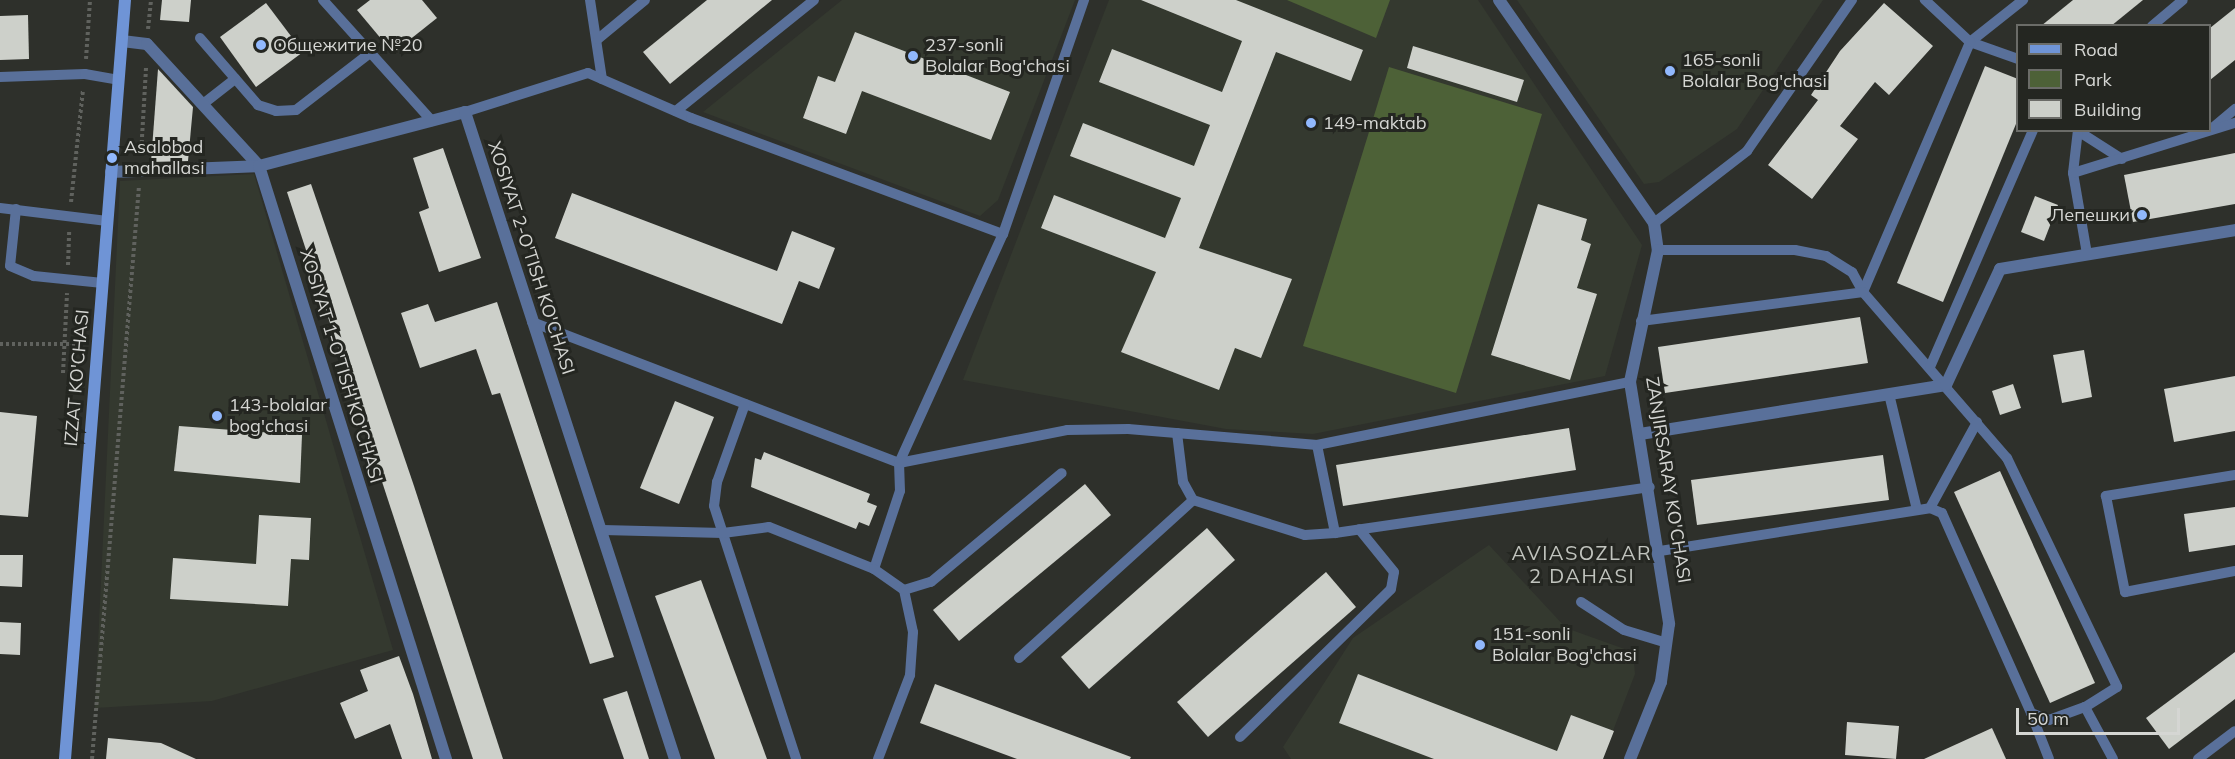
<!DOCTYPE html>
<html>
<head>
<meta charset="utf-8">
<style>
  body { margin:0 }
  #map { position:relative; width:2235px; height:759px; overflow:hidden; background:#2e302b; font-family:Mulish,sans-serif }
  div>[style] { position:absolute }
  .built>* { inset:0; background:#34392f }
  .green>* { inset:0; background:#4d6137 }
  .building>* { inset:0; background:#cdd0ca }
  .path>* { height:4px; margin-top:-2px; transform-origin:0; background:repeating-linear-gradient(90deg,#60625e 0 3px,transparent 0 6px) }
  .lane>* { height:10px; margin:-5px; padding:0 5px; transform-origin:5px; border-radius:5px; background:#59709a }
  .street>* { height:12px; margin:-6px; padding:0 6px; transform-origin:6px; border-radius:6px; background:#59709a }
  .secondary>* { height:12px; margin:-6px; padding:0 6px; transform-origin:6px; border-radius:6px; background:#6f94d6 }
  .dots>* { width:16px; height:16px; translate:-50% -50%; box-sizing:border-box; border:3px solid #242621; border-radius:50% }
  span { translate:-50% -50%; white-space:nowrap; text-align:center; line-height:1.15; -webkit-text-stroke:6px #242621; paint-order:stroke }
  .poi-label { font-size:18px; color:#d5d6d3 }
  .left { translate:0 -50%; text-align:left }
  .right { translate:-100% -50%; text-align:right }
  .street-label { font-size:18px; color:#d5d6d3 }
  .neighbourhood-label { font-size:20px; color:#c1c4be; letter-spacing:1.5px }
  .legend { position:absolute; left:2016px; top:24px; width:195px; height:108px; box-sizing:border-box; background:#242621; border:2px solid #6b6c68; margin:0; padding:8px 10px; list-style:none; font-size:18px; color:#d5d6d3 }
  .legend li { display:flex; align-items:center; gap:12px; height:30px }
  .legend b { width:30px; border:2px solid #6b6c68 }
  .scale { position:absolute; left:2016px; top:708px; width:164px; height:27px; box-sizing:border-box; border:3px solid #d5d6d3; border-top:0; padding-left:8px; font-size:18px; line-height:21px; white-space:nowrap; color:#d5d6d3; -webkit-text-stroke:4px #242621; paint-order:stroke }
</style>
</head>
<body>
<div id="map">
  <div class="built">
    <div style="clip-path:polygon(842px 0,1075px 0,998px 200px,980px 216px,703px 112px)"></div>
    <div style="clip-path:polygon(1109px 0,1478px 0,1642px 245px,1605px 376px,1313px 434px,1226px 429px,963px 380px)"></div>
    <div style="clip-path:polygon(1517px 0,1823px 0,1737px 129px,1659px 182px,1644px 184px)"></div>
    <div style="clip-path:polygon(254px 174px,393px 650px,212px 701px,95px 708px,120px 181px)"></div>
    <div style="clip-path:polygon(1489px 545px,1566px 628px,1633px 652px,1635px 674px,1602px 759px,1291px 759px,1283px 747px,1353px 638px)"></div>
  </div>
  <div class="green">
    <div style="clip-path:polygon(1287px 0,1390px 0,1376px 38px)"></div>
    <div style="clip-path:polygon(1389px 67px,1542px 114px,1456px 393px,1303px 346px)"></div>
  </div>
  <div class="building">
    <div style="clip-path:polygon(162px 0,191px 0,189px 22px,160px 20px)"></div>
    <div style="clip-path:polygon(370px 0,422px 0,437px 18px,393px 53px,357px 10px)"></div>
    <div style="clip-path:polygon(707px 0,772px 0,670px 84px,643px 52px)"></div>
    <div style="clip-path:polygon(1141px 0,1236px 0,1363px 50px,1351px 81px,1276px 52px,1199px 248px,1292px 279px,1261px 358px,1235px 348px,1219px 390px,1121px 352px,1156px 272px,1041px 228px,1054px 195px,1165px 238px,1181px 198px,1070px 156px,1083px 123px,1194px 166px,1210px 125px,1099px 82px,1112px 49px,1222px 92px,1242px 41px)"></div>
    <div style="clip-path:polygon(2073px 0,2143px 0,2111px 26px,2041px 26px)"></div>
    <div style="clip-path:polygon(266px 3px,303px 52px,256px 87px,220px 37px)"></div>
    <div style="clip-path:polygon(1884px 3px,1933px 46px,1889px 95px,1875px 82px,1840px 126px,1858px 139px,1812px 199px,1768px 165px,1818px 100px,1811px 95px,1840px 51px)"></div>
    <div style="clip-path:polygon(2235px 8px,2235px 60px,2210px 80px,2210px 28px)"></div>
    <div style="clip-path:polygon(28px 15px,29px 59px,0 60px,0 16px)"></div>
    <div style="clip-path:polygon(855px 32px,1010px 92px,991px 140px,862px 91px,846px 134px,803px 118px,818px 76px,835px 82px)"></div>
    <div style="clip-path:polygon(1413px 46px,1524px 80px,1517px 102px,1407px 68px)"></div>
    <div style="clip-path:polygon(1985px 66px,2018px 79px,2018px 119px,1943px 302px,1897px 283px)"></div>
    <div style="clip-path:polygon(158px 69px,193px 107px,188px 161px,151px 162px)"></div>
    <div style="clip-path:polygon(443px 148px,481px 258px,439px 272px,419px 212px,429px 208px,413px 158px)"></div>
    <div style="clip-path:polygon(2235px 153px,2235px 204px,2133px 222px,2124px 175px)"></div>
    <div style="clip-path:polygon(311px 184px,413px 483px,503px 759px,473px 759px,287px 192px)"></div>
    <div style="clip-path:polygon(572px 193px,777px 271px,792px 231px,835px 248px,819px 289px,799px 281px,782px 324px,555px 238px)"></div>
    <div style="clip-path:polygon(2035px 196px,2058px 205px,2044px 241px,2021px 232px)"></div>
    <div style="clip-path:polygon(1538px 204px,1587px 219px,1581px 240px,1591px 244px,1577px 288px,1597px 294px,1570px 380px,1491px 355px)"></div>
    <div style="clip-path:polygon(497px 302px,614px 657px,590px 664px,500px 393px,492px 395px,476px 349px,420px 368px,401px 313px,428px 304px,435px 322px)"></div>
    <div style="clip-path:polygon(1860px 317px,1868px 363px,1665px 393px,1658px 347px)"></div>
    <div style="clip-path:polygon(2084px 350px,2092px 397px,2062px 403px,2053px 355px)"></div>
    <div style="clip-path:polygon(2235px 376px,2235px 431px,2174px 442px,2164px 389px)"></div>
    <div style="clip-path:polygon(2013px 384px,2021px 408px,2000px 415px,1992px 391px)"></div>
    <div style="clip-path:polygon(675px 401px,714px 417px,679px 504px,640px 488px)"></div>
    <div style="clip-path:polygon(0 412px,37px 416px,28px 517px,0 515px)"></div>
    <div style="clip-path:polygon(179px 426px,302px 435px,300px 483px,174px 471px)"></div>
    <div style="clip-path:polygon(1569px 428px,1576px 470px,1343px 506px,1336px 465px)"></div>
    <div style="clip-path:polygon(764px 452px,870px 494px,867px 502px,877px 506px,869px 526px,859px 522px,856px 529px,751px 487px,755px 458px,761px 460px)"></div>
    <div style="clip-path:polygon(1883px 455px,1889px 500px,1697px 525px,1691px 480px)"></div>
    <div style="clip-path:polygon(2000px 471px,2095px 683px,2050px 703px,1954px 492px)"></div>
    <div style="clip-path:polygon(1085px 484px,1111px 515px,959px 641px,933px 610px)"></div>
    <div style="clip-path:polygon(2235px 507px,2235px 545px,2189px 552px,2184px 514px)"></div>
    <div style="clip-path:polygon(259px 515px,311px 518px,309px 560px,291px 559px,288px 606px,170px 599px,173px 558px,256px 564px)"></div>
    <div style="clip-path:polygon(1207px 528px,1235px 560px,1089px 689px,1061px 657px)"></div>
    <div style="clip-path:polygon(0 555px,23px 555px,22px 587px,0 586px)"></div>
    <div style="clip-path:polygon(1326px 572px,1356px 607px,1208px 737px,1177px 702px)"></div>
    <div style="clip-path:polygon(701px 580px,767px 759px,715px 759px,655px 596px)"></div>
    <div style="clip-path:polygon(0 622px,21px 623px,20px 655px,0 654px)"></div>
    <div style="clip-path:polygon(2235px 652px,2235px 699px,2169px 749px,2146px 718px)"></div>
    <div style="clip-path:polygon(399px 656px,413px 694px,432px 759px,402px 759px,390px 724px,355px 739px,340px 703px,368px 691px,360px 670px)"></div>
    <div style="clip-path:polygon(1358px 674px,1557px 751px,1571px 715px,1614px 731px,1603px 759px,1434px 759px,1339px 723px)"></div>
    <div style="clip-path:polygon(935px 684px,1131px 757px,1130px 759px,1017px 759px,920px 723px)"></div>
    <div style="clip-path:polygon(627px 691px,649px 759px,624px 759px,603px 699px)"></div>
    <div style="clip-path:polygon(1847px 722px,1899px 726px,1896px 759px,1845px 755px)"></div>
    <div style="clip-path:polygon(1992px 728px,2006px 759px,1924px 759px)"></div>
    <div style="clip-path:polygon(108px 738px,161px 743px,196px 759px,106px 759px)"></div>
  </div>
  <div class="path">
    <div style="left:148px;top:29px;width:29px;rotate:-84deg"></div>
    <div style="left:86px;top:59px;width:59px;rotate:-86.1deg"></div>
    <div style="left:141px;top:155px;width:88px;rotate:-86.7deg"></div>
    <div style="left:71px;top:202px;width:113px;rotate:-83.9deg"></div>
    <div style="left:68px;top:265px;width:35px;rotate:-88deg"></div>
    <div style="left:0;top:344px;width:83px"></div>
    <div style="left:63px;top:373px;width:80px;rotate:-87.1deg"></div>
    <div style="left:92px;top:759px;width:575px;rotate:-85.31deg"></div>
  </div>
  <div class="lane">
    <div style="left:323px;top:0;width:163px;rotate:48deg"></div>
    <div style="left:590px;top:0;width:80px;rotate:81.4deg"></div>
    <div style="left:2152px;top:26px;width:40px;rotate:-40deg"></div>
    <div style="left:200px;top:38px;width:89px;rotate:49.1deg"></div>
    <div style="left:258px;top:105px;width:19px;rotate:18deg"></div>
    <div style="left:276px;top:111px;width:20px;rotate:-3deg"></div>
    <div style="left:296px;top:110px;width:93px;rotate:-37.6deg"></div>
    <div style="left:598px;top:39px;width:61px;rotate:-39.7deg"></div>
    <div style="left:1970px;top:42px;width:68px;rotate:-38.4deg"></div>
    <div style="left:1970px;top:42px;width:51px;rotate:19.5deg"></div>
    <div style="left:0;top:77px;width:85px;rotate:-2deg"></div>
    <div style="left:85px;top:74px;width:34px;rotate:10deg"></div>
    <div style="left:203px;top:104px;width:41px;rotate:-38deg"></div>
    <div style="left:676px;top:111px;width:177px;rotate:-38.8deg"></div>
    <div style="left:465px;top:112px;width:129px;rotate:-17.6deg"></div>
    <div style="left:588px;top:73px;width:112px;rotate:23.6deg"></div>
    <div style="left:691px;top:118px;width:333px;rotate:20.4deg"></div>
    <div style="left:2210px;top:130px;width:33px;rotate:-40deg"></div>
    <div style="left:2078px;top:131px;width:52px;rotate:32.5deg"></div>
    <div style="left:2073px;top:173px;width:43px;rotate:-83.4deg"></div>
    <div style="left:0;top:208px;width:108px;rotate:6.9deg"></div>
    <div style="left:16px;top:209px;width:57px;rotate:96deg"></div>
    <div style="left:10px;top:266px;width:26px;rotate:23deg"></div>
    <div style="left:34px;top:276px;width:69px;rotate:5.8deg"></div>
    <div style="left:1654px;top:223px;width:118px;rotate:-37.7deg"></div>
    <div style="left:1747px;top:151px;width:184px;rotate:-55.2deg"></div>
    <div style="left:1658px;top:250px;width:137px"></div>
    <div style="left:1795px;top:250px;width:32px;rotate:11deg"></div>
    <div style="left:1826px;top:256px;width:31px;rotate:32deg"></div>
    <div style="left:1852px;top:272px;width:23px;rotate:61deg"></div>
    <div style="left:1863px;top:292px;width:220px;rotate:49.1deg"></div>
    <div style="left:2007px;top:458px;width:254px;rotate:64.3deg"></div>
    <div style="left:2117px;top:687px;width:38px;rotate:148deg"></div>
    <div style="left:2085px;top:707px;width:59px;rotate:61.7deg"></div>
    <div style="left:2087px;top:254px;width:82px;rotate:-99.8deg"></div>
    <div style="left:2073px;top:173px;width:170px;rotate:-17.2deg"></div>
    <div style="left:1863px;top:292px;width:272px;rotate:-66.8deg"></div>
    <div style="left:1970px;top:42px;width:62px;rotate:-137deg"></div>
    <div style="left:1641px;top:321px;width:224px;rotate:-7.4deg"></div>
    <div style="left:532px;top:322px;width:393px;rotate:21deg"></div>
    <div style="left:899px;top:463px;width:252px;rotate:-65.6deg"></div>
    <div style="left:1003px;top:234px;width:248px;rotate:-70.9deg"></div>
    <div style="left:1930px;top:367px;width:258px;rotate:-66.5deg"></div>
    <div style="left:1889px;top:394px;width:119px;rotate:76.4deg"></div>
    <div style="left:745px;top:404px;width:83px;rotate:109.7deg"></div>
    <div style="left:717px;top:482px;width:24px;rotate:97deg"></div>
    <div style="left:714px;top:506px;width:266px;rotate:72deg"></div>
    <div style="left:1177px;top:433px;width:49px;rotate:83deg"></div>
    <div style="left:1183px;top:482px;width:21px;rotate:61deg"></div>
    <div style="left:1193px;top:500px;width:117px;rotate:17.4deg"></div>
    <div style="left:1305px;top:535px;width:30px;rotate:-4deg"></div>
    <div style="left:1317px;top:445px;width:90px;rotate:78.4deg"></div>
    <div style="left:1335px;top:533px;width:318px;rotate:-8.3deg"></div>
    <div style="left:2235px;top:475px;width:131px;rotate:170.8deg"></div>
    <div style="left:2106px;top:496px;width:98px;rotate:78.8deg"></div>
    <div style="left:2125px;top:592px;width:112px;rotate:-10.8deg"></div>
    <div style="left:1930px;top:508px;width:98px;rotate:-61.3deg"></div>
    <div style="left:603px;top:530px;width:120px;rotate:1.4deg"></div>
    <div style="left:723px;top:533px;width:46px;rotate:-7.4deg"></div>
    <div style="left:769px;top:527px;width:113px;rotate:21.8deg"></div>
    <div style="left:874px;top:569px;width:82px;rotate:-71.6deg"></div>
    <div style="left:900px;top:491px;width:28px;rotate:-92deg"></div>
    <div style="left:899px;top:463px;width:171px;rotate:-11.1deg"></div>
    <div style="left:1067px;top:430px;width:61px;rotate:-0.9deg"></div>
    <div style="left:1128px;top:429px;width:190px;rotate:4.8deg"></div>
    <div style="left:1317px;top:445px;width:319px;rotate:-11.4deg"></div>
    <div style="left:1660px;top:551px;width:273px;rotate:-9deg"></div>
    <div style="left:1930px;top:508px;width:13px;rotate:23deg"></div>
    <div style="left:1942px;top:513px;width:219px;rotate:66deg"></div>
    <div style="left:2031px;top:713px;width:19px;rotate:21deg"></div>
    <div style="left:2049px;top:720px;width:38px;rotate:-20deg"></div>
    <div style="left:874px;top:569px;width:37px;rotate:35deg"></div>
    <div style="left:904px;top:590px;width:28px;rotate:-17deg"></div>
    <div style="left:931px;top:582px;width:170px;rotate:-39.8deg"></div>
    <div style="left:1581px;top:602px;width:51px;rotate:33.1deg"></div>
    <div style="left:1624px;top:630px;width:45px;rotate:16.8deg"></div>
    <div style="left:1019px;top:658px;width:235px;rotate:-42.2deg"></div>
    <div style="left:2031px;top:713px;width:49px;rotate:68.6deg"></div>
    <div style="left:1240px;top:737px;width:211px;rotate:-44.4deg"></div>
    <div style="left:1391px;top:589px;width:17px;rotate:-80deg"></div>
    <div style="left:1394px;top:572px;width:55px;rotate:-129.1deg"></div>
    <div style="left:878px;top:759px;width:90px;rotate:-69.1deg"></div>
    <div style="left:910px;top:675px;width:43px;rotate:-86deg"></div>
    <div style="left:913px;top:632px;width:43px;rotate:-102.1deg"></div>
    <div style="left:2198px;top:759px;width:46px;rotate:-37.1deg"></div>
  </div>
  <div class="street">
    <div style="left:1499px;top:0;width:272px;rotate:55.2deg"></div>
    <div style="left:1654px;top:223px;width:27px;rotate:82deg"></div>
    <div style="left:1658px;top:250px;width:135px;rotate:102deg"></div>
    <div style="left:1630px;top:382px;width:245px;rotate:80.8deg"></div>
    <div style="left:1669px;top:624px;width:59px;rotate:97.9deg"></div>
    <div style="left:1661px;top:682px;width:83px;rotate:111.9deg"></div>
    <div style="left:122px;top:41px;width:25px;rotate:7deg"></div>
    <div style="left:147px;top:44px;width:166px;rotate:47.4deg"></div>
    <div style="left:259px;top:166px;width:622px;rotate:72.5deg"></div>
    <div style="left:111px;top:172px;width:148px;rotate:-2.3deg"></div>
    <div style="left:259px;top:166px;width:213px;rotate:-14.7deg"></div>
    <div style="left:465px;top:112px;width:680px;rotate:72.02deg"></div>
    <div style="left:1640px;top:434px;width:310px;rotate:-9.1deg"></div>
    <div style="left:1946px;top:385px;width:128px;rotate:-65deg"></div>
    <div style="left:2000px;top:269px;width:238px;rotate:-9.4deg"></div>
  </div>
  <div class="secondary">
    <div style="left:65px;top:759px;width:761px;rotate:-85.48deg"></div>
  </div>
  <div class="dots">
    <div style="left:261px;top:45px;background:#91b8fd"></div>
    <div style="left:913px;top:56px;background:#91b8fd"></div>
    <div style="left:1670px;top:71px;background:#91b8fd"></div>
    <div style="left:1311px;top:123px;background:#91b8fd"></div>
    <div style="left:112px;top:158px;background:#91b8fd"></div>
    <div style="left:2142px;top:215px;background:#91b8fd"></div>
    <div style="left:217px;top:416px;background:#91b8fd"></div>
    <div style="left:1480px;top:645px;background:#91b8fd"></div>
  </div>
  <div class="poi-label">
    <span class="left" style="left:273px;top:45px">Общежитие №20</span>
    <span class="left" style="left:925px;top:56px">237-sonli<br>Bolalar Bog'chasi</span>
    <span class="left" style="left:1682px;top:71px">165-sonli<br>Bolalar Bog'chasi</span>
    <span class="left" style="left:1323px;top:123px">149-maktab</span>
    <span class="left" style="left:124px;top:158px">Asalobod<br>mahallasi</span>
    <span class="right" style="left:2130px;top:215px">Лепешки</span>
    <span class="left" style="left:229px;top:416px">143-bolalar<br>bog'chasi</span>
    <span class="left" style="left:1492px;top:645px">151-sonli<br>Bolalar Bog'chasi</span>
  </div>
  <div class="street-label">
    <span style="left:531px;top:258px;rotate:72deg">XOSIYAT 2-O'TISH KO'CHASI</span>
    <span style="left:341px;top:366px;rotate:73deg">XOSIYAT 1-O'TISH KO'CHASI</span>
    <span style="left:77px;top:378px;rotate:-85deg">IZZAT KO'CHASI</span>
    <span style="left:1668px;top:480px;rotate:81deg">ZANJIRSARAY KO'CHASI</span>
  </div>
  <div class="neighbourhood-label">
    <span style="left:1582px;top:564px">AVIASOZLAR<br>2 DAHASI</span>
  </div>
  <ul class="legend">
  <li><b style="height:8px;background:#6f94d6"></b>Road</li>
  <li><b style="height:16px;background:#4d6137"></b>Park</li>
  <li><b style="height:16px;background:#cdd0ca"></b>Building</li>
  </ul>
  <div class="scale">50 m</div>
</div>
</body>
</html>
